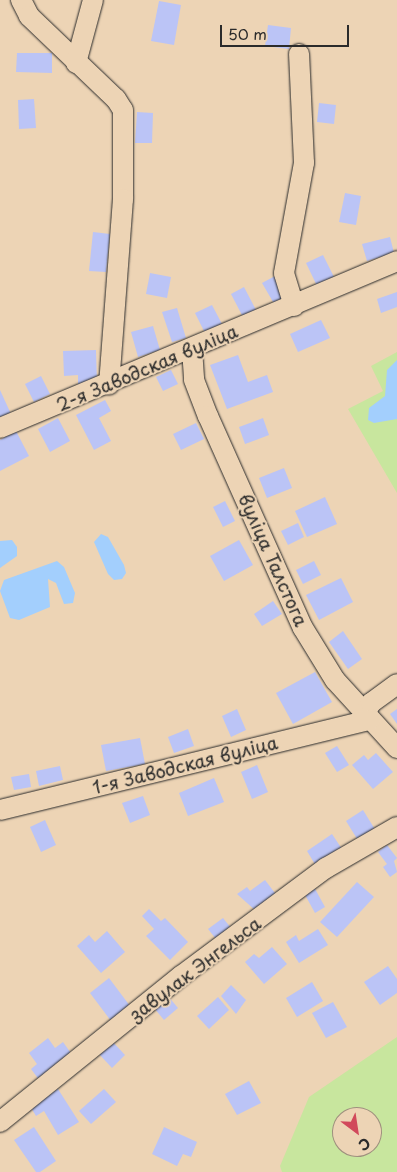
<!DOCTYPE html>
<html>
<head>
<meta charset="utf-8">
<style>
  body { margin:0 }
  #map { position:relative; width:397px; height:1172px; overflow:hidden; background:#edd4b5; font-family:"Playpen Sans",sans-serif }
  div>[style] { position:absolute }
  .green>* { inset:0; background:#c8e69e }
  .water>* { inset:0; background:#a3cffd }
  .building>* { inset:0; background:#bbc4f6 }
  .roads { filter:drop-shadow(0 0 1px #2b2b2b) drop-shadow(0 0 1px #2b2b2b) }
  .minor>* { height:20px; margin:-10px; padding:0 10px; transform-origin:10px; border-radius:10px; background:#edd4b5 }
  span { translate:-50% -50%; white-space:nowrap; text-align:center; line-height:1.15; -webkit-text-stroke:4px #edd4b5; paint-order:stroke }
  .street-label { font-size:18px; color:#2b2b2b }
  .north { position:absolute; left:332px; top:1107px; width:50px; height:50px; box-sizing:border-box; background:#edd4b5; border:1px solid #9f907e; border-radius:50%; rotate:149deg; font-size:14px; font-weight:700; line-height:20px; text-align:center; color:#2b2b2b }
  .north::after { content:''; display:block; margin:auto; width:18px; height:22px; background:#d1495b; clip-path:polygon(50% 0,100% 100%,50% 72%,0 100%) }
  .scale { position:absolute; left:220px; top:25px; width:129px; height:22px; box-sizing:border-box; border:2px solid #2b2b2b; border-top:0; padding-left:6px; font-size:15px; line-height:18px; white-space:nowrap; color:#2b2b2b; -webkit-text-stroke:4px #edd4b5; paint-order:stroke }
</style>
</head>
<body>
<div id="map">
  <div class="green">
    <div style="clip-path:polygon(397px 352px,397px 493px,348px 409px,383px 391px,371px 366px)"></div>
    <div style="clip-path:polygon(evenodd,397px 1037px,397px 1172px,282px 1172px,280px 1166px,309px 1097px,397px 1037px,342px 1117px,372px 1117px,372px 1147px,342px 1147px,342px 1117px)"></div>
  </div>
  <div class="water">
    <div style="clip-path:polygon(397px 360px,397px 419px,374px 423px,368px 420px,369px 408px,385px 396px,387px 370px)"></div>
    <div style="clip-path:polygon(101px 534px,108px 537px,124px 565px,126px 573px,122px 579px,114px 580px,108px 574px,94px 542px)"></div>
    <div style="clip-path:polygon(12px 540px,17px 547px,17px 556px,0 568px,0 541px)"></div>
    <div style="clip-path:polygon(57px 561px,64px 567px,75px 593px,73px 603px,64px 604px,56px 583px,48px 579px,50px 607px,19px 620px,10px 618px,0 591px,4px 580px)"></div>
  </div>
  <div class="building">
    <div style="clip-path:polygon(159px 1px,181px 5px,174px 45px,151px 41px)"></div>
    <div style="clip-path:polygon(268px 25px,291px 28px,289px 49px,265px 46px)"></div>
    <div style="clip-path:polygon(17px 53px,52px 53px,52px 73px,16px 72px)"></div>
    <div style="clip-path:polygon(34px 99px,36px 128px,19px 129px,18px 100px)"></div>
    <div style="clip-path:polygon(319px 103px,336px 105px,334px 124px,317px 122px)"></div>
    <div style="clip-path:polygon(137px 112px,153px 113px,152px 143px,135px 143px)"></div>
    <div style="clip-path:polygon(345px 193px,361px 196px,356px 225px,339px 222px)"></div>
    <div style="clip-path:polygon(93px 232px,110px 234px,106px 272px,89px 271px)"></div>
    <div style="clip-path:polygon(390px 237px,394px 253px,367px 261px,362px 244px)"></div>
    <div style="clip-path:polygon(323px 255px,336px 281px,319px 290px,306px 263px)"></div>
    <div style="clip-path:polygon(150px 273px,171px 277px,167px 298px,146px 294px)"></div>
    <div style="clip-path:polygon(275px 276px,288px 301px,276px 307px,262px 283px)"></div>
    <div style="clip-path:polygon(244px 287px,257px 312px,244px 319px,231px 294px)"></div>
    <div style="clip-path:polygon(397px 292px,397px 307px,381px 313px,377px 299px)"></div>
    <div style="clip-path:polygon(212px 305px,222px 324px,205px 333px,195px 313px)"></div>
    <div style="clip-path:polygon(177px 308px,186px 338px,172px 342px,162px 312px)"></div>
    <div style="clip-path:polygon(321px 320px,330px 338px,298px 352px,290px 334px)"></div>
    <div style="clip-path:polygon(153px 326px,160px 350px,138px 357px,131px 332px)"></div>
    <div style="clip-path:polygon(96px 350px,97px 383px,78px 384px,78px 375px,64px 376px,63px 351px)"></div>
    <div style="clip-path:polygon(238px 355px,248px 382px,267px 375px,273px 392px,227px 409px,210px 365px)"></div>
    <div style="clip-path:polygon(171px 370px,178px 384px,163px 391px,156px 377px)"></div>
    <div style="clip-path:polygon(41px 376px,50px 394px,34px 402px,25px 384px)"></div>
    <div style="clip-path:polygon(0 390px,11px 414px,0 419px)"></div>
    <div style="clip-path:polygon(105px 400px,111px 411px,99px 418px,111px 441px,94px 450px,76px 415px)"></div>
    <div style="clip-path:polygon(58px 418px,70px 441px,50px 452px,38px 429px)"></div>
    <div style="clip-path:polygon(263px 418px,269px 435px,245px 444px,239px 427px)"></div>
    <div style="clip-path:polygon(196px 423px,204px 439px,181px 450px,173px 434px)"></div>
    <div style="clip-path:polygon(16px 431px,29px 456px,0 471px,0 440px)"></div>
    <div style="clip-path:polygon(284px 468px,292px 488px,267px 498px,259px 478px)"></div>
    <div style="clip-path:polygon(325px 497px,337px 524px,307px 537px,295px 511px)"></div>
    <div style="clip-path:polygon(225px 501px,235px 521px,223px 527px,213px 507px)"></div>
    <div style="clip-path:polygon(298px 523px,304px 537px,288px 545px,281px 531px)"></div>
    <div style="clip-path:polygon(239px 540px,253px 565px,224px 581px,210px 556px)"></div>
    <div style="clip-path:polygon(314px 561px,321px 575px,303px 584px,296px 570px)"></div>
    <div style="clip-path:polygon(341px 578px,353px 602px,319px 620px,306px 595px)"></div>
    <div style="clip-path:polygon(273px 601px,282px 614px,262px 626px,254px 614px)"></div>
    <div style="clip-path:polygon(343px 631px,362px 659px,348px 669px,329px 642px)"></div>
    <div style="clip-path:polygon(315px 672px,332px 702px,293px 724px,276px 693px)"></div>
    <div style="clip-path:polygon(237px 709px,246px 730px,231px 737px,222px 716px)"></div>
    <div style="clip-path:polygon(397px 709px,397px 724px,390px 714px)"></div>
    <div style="clip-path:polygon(188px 729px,194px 746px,174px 753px,168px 737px)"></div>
    <div style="clip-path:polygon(140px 738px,145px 764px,106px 771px,101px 745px)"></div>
    <div style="clip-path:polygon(337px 746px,349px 765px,337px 772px,325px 753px)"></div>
    <div style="clip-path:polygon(376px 753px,393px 772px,373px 789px,352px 765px,364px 755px,368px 760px)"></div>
    <div style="clip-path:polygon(257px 765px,268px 792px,252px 799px,241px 772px)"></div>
    <div style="clip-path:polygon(60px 766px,63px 780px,39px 786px,36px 771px)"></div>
    <div style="clip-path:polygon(29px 774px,31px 787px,14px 790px,11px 777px)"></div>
    <div style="clip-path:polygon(214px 778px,224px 802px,188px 816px,179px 793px)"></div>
    <div style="clip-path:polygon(143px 796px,150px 815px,130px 823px,122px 803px)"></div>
    <div style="clip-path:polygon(363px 810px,376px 831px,359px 842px,346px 821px)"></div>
    <div style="clip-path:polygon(45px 820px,56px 845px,41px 852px,30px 827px)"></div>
    <div style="clip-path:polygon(332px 834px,342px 849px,316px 866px,307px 851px)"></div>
    <div style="clip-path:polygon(387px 845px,397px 858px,394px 861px,397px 872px,390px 877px,383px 867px,387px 864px,378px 852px)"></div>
    <div style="clip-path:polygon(265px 880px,278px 897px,257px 912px,237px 894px,247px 887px,250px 891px)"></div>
    <div style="clip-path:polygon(357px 882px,374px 897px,337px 937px,320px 922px)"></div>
    <div style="clip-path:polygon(314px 887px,325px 907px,315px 913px,304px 893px)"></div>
    <div style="clip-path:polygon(149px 909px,161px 921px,165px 918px,188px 942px,170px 960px,146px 936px,154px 929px,142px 916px)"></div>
    <div style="clip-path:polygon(223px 918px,235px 933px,220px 944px,208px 929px)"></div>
    <div style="clip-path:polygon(318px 929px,328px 945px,299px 963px,286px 942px,296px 935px,299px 941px)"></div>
    <div style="clip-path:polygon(107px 931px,125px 952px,101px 973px,77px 946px,89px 935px,95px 942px)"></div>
    <div style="clip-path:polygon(272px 947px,287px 964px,264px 984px,245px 962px,254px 954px,259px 958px)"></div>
    <div style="clip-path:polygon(388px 966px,397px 979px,397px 993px,380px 1005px,364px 982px)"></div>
    <div style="clip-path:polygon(109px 978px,130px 1006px,111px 1021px,90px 993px)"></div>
    <div style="clip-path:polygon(312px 982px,323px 1001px,297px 1017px,286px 998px)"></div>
    <div style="clip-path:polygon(231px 985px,246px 1000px,236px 1014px,221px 996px)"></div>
    <div style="clip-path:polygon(168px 996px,178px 1008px,164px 1020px,154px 1008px)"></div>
    <div style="clip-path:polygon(218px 997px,229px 1010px,209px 1029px,197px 1016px)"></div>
    <div style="clip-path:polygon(333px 1002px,347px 1027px,326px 1038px,312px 1013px)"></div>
    <div style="clip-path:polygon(48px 1038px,55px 1048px,63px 1042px,73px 1056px,40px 1081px,31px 1069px,37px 1064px,29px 1053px)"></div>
    <div style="clip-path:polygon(112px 1041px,125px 1055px,112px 1068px,99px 1054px)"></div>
    <div style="clip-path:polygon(249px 1081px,261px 1103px,237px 1115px,225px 1094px)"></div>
    <div style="clip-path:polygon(58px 1089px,79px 1122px,58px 1135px,44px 1111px,36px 1116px,30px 1106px)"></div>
    <div style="clip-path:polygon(104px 1089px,116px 1102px,91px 1124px,79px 1111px)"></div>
    <div style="clip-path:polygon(34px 1127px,56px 1161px,40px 1172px,36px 1172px,14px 1140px)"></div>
    <div style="clip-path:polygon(164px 1127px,197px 1142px,191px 1157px,183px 1154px,177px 1166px,152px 1154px)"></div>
  </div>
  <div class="roads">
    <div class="minor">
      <div style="left:21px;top:0;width:18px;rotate:63deg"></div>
      <div style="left:29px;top:16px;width:120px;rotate:43.7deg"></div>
      <div style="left:116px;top:99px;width:13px;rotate:58deg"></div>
      <div style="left:123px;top:110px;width:89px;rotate:90deg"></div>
      <div style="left:123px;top:199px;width:186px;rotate:94.3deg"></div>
      <div style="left:76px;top:63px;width:65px;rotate:-74.9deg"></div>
      <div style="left:294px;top:306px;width:34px;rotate:-107deg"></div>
      <div style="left:284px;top:273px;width:112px;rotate:-79.7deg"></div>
      <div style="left:304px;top:163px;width:109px;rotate:-92.6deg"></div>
      <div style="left:192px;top:349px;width:31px;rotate:86deg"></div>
      <div style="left:194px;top:380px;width:39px;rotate:69deg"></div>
      <div style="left:208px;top:416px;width:232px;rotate:65.9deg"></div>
      <div style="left:303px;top:628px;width:61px;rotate:58.4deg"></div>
      <div style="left:335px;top:680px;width:92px;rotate:47.6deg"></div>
      <div style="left:0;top:428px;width:431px;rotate:-22.8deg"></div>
      <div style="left:364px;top:715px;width:14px;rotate:-60deg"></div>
      <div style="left:371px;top:703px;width:32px;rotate:-36deg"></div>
      <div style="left:0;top:810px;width:381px;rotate:-13.7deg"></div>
      <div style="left:0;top:1122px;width:233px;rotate:-38.9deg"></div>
      <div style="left:181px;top:976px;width:181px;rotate:-36.7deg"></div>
      <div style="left:326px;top:868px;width:82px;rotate:-30deg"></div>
    </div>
  </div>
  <div class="street-label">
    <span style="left:147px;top:368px;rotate:-23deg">2-я Заводская вуліца</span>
    <span style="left:273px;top:560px;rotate:66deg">вуліца Талстога</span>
    <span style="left:185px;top:765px;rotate:-14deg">1-я Заводская вуліца</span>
    <span style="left:195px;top:969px;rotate:-37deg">завулак Энгельса</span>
  </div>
  <div class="north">С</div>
  <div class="scale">50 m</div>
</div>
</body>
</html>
